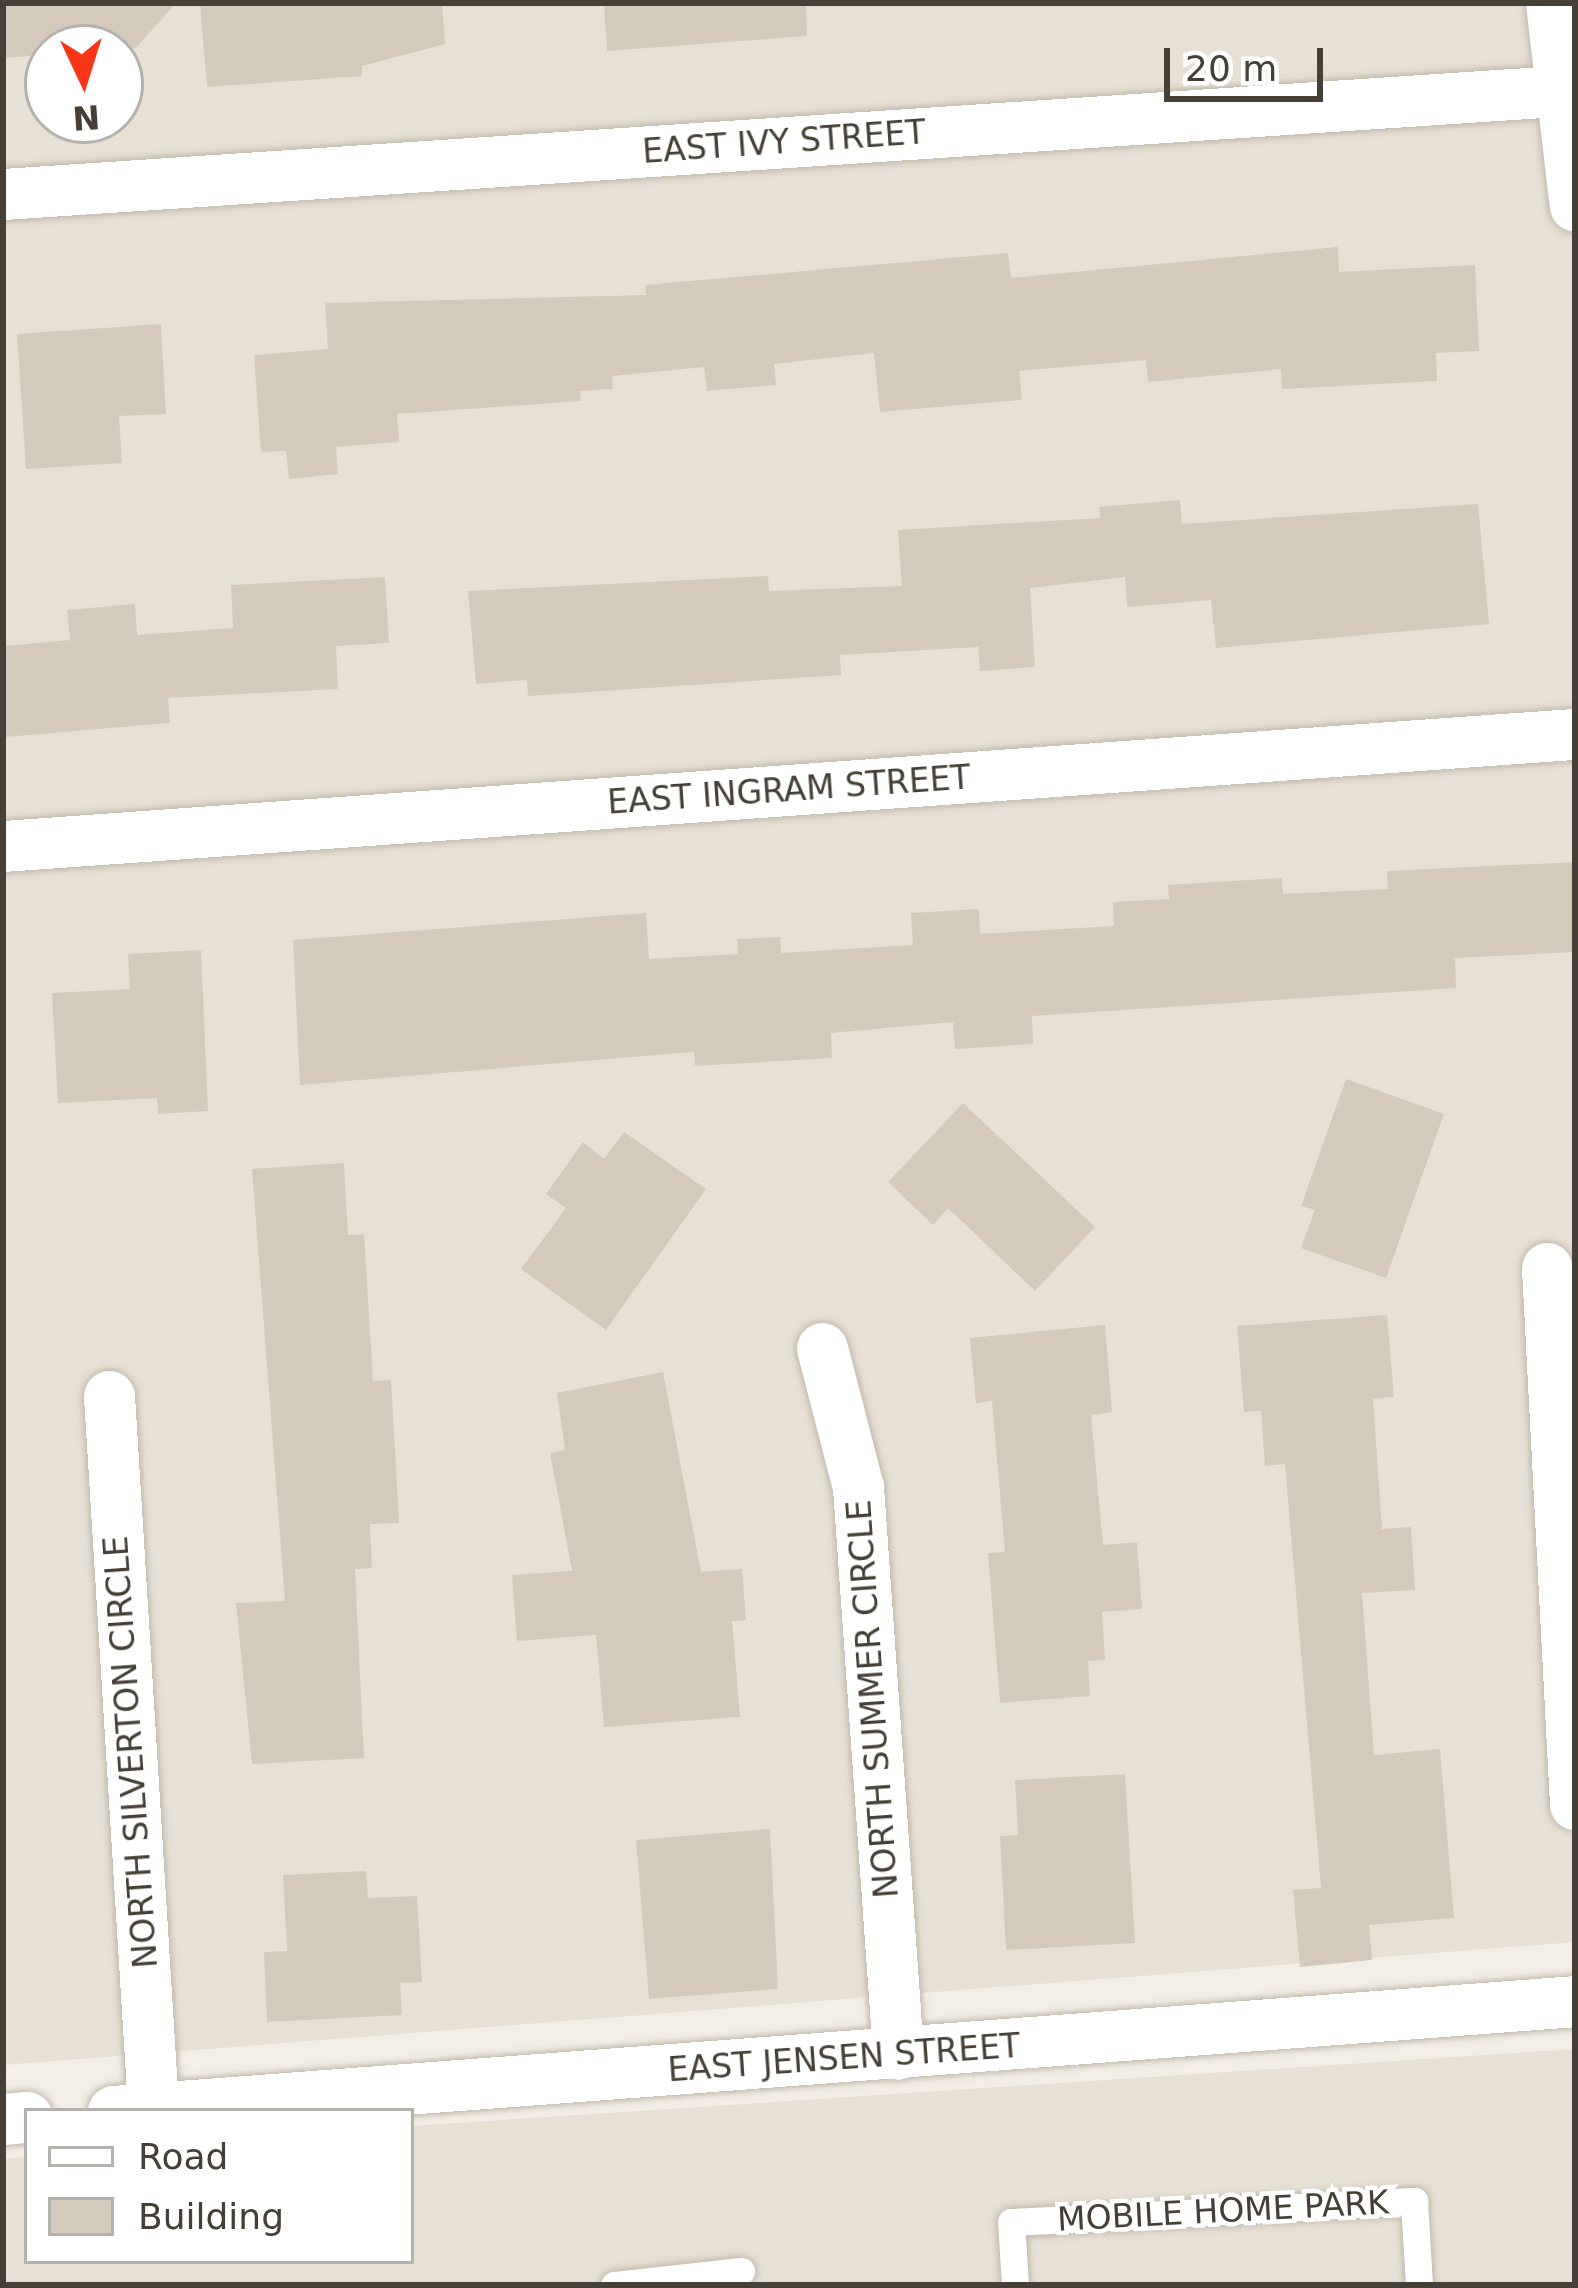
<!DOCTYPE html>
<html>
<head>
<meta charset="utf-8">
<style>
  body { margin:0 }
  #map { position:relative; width:1578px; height:2288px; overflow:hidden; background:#f3eee6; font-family:"DejaVu Sans",sans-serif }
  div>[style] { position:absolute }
  .residential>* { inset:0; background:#e7e0d4 }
  .building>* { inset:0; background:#d4cabb }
  .roads { filter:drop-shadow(0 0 3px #c1b9ab) drop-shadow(0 0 3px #c1b9ab) }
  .service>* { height:27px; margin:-13.5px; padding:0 13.5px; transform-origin:13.5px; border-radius:13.5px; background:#fff }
  .minor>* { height:51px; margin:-25.5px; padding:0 25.5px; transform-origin:25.5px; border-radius:25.5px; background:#fff }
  span { translate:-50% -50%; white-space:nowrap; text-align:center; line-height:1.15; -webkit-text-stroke:9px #fff; paint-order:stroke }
  .street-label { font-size:33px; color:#453f35 }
  .frame { position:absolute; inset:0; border:6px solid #453f35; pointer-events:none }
  .legend { position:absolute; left:24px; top:2108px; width:390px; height:156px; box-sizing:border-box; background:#fff; border:3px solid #b5b2ae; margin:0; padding:15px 21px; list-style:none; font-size:36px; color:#453f35 }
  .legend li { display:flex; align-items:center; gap:24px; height:60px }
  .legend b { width:60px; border:3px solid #b5b2ae }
  .north { position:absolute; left:24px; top:24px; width:120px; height:120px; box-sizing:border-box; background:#fff; border:3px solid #b5b2ae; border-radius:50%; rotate:176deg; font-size:33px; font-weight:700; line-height:48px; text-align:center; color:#453f35 }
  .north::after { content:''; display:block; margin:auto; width:42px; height:54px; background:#f83517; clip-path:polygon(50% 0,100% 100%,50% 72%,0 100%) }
  .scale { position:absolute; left:1164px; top:48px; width:159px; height:54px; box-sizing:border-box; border:6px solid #453f35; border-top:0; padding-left:15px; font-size:36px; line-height:42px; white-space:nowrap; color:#453f35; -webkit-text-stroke:9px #fff; paint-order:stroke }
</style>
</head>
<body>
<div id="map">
  <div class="residential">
    <div style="clip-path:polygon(evenodd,3px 3px,1575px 3px,1575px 1942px,3px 2065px,3px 3px,48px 48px,120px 48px,120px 120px,48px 120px,48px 48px)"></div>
    <div style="clip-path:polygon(1575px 2049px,1575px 2285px,3px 2285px,3px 2159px,27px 2157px,27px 2261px,411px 2261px,411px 2126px)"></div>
  </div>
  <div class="building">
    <div style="clip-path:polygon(3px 3px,176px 3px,136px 48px,3px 58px)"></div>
    <div style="clip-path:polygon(200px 3px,442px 3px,445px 44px,362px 66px,362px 76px,207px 87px)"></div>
    <div style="clip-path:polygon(604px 3px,806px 3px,807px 36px,607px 51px)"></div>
    <div style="clip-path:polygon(1338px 247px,1339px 272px,1475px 265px,1479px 351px,1436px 353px,1437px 381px,1282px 389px,1281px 369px,1148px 382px,1146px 360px,1019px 371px,1022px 400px,880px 412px,874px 353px,774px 364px,776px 385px,707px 391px,704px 367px,612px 376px,613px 389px,580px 391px,581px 401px,397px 414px,399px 442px,336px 447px,338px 474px,289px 479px,286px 451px,261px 452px,254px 355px,328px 349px,325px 303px,646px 295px,645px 285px,1008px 253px,1011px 278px)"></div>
    <div style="clip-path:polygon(161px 324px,166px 414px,119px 416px,122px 463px,26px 469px,17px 334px)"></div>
    <div style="clip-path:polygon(1180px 500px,1182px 524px,1478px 504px,1489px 624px,1216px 648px,1211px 600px,1127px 607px,1125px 577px,1030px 588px,1035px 667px,980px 671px,978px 647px,840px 655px,841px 675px,528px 696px,527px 680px,476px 684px,468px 591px,768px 576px,769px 591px,902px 586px,898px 530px,1100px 518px,1099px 507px)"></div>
    <div style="clip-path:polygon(385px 577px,389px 643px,336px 646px,338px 689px,168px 698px,170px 723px,5px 737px,3px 646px,70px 640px,67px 610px,135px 604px,137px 635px,233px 628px,231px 585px)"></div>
    <div style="clip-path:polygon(1575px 862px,1575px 952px,1455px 958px,1456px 988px,1032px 1016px,1033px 1044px,955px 1049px,953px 1022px,831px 1033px,832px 1058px,695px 1066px,694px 1052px,300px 1085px,293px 940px,646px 913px,649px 959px,738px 954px,737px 939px,780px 937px,781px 953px,913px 945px,911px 913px,979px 909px,980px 934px,1114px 926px,1113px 902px,1169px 899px,1168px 885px,1282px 878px,1283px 894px,1388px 889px,1387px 871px)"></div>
    <div style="clip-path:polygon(201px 950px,208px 1111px,158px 1114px,157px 1098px,58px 1103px,52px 993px,130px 989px,128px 954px)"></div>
    <div style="clip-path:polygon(1346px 1079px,1444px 1114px,1386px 1278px,1301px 1248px,1315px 1210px,1301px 1206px)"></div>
    <div style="clip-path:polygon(963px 1103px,1095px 1227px,1035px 1291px,948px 1208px,933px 1225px,888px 1182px)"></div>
    <div style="clip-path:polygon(624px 1132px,706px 1189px,606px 1330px,521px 1269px,566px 1208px,546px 1194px,583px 1142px,604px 1159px)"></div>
    <div style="clip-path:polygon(344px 1163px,348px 1235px,364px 1234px,373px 1381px,391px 1380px,399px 1523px,370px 1524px,372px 1568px,355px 1569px,364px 1758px,252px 1764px,236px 1603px,285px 1601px,252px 1169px)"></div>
    <div style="clip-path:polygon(1387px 1315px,1394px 1397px,1373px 1399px,1382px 1529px,1411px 1527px,1415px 1590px,1362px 1593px,1374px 1755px,1440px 1749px,1454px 1918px,1369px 1925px,1372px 1960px,1300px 1967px,1293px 1890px,1321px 1888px,1285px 1464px,1265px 1466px,1261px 1411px,1244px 1412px,1237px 1326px)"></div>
    <div style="clip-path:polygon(1105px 1325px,1112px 1412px,1091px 1415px,1103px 1545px,1137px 1542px,1142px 1609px,1102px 1612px,1105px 1660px,1088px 1661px,1090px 1696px,1000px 1703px,988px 1553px,1005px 1552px,992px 1401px,976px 1403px,970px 1338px)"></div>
    <div style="clip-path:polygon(663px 1372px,701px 1572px,742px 1569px,746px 1620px,732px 1621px,740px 1717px,604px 1727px,596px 1635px,517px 1641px,512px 1575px,572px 1571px,550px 1453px,565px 1450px,557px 1393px)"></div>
    <div style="clip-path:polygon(1125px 1774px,1135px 1943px,1006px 1950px,1000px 1836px,1018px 1835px,1015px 1780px)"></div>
    <div style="clip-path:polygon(770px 1829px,778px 1989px,649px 1999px,636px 1840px)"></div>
    <div style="clip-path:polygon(366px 1871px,368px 1898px,417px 1896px,422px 1982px,400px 1983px,402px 2015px,267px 2022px,264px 1952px,287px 1951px,283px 1875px)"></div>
  </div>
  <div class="roads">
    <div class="service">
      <div style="left:614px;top:2285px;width:128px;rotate:-6.3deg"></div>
      <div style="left:1015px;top:2285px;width:63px;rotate:-93.6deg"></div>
      <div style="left:1011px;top:2222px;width:404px;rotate:-3deg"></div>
      <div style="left:1414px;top:2201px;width:84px;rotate:86.6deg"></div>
    </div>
    <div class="minor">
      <div style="left:1551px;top:3px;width:204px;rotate:83.3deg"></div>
      <div style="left:3px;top:194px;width:1575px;rotate:-3.79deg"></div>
      <div style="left:3px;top:846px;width:1576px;rotate:-4.08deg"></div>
      <div style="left:1547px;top:1268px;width:537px;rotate:87.01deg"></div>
      <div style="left:822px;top:1348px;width:144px;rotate:75.5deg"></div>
      <div style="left:858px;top:1487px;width:568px;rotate:85.96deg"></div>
      <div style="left:109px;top:1396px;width:713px;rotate:86.46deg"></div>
      <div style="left:113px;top:2111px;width:1466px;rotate:-4.3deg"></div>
      <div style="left:3px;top:2119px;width:24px;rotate:-5deg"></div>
    </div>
  </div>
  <div class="street-label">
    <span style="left:784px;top:142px;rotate:-4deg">EAST IVY STREET</span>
    <span style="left:789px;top:790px;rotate:-4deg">EAST INGRAM STREET</span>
    <span style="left:873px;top:1699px;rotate:-94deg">NORTH SUMMER CIRCLE</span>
    <span style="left:131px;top:1752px;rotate:-94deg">NORTH SILVERTON CIRCLE</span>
    <span style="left:844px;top:2058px;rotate:-4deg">EAST JENSEN STREET</span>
    <span style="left:1223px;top:2211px;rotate:-3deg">MOBILE HOME PARK</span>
  </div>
  <div class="frame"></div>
  <ul class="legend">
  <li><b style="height:15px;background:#fff"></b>Road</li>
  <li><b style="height:33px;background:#d4cabb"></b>Building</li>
  </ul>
  <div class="north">N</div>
  <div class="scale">20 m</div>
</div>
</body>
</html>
